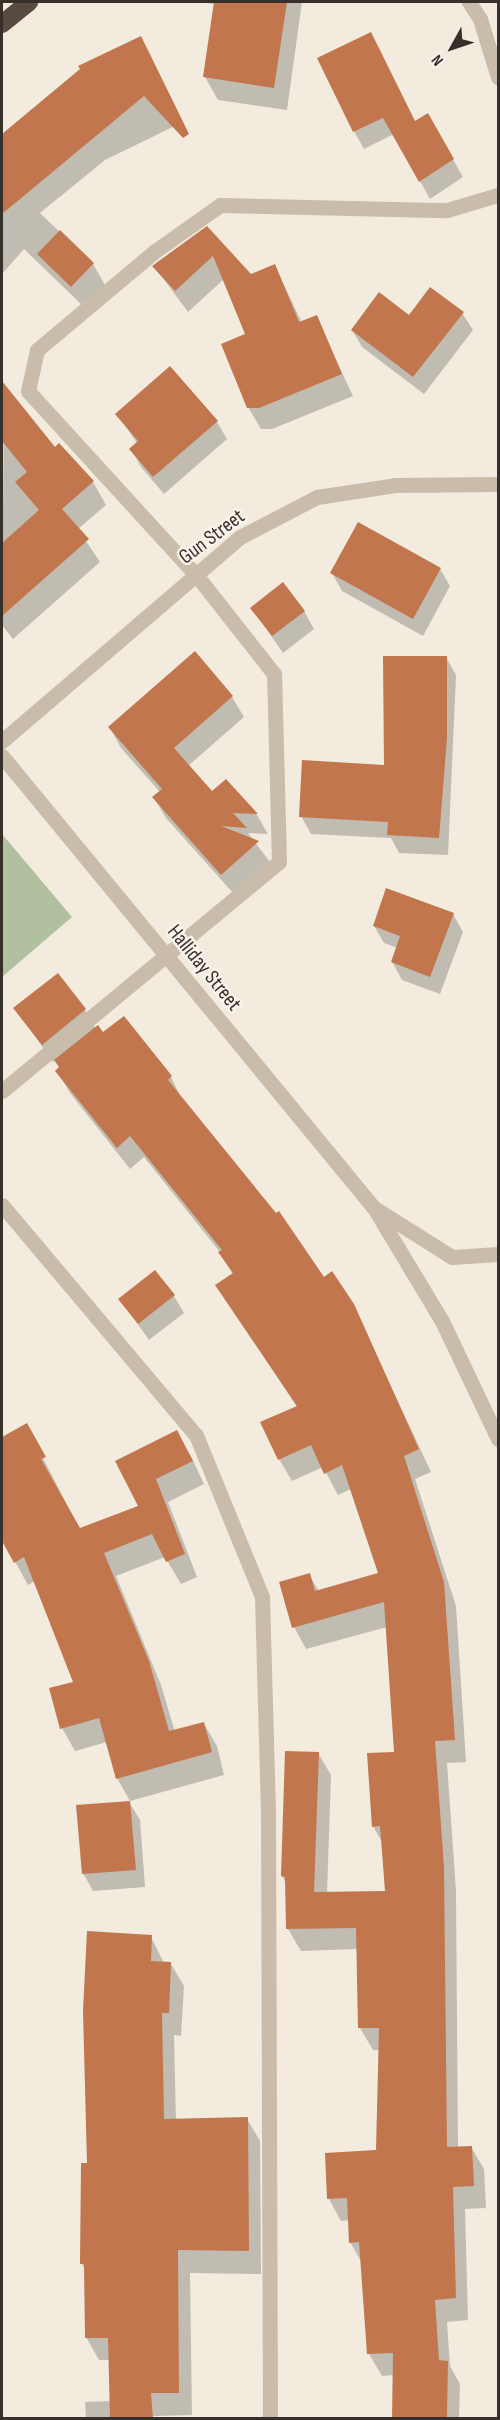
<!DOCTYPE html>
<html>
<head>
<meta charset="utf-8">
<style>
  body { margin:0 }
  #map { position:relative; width:500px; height:2420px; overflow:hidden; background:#f2ebde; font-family:"Sofia Sans Condensed",sans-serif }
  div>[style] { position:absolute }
  .green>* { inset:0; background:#b1c09f }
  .shadow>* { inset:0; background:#0003 }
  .building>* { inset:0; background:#c1764d }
  .minor>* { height:15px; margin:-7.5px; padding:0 7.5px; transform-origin:7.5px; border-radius:7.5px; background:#c9bcaa }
  .highway>* { height:18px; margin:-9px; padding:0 9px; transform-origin:9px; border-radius:9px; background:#584b41 }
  span { translate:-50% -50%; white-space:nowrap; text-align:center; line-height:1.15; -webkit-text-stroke:5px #f9f4eb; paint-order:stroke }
  .street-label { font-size:21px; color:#372f2a }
  .frame { position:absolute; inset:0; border:3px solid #372f2a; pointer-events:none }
  .north { position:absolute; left:422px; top:18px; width:60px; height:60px; -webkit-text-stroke:4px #f9f4eb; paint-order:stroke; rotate:230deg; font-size:16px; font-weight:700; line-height:24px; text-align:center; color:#372f2a }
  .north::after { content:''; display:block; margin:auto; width:21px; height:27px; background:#372f2a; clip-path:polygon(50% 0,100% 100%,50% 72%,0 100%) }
</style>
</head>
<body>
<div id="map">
  <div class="green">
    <div style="clip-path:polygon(2px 834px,72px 917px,2px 977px)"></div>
  </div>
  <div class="shadow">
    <div style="clip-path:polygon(198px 2px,302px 2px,287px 110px,218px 100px,205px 77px,215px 4px)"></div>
    <div style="clip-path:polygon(371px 34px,415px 122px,427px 115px,463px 177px,430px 199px,394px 134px,364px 149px,354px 131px)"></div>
    <div style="clip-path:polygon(141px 38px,183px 122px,105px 160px,40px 213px,93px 264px,105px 285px,84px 307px,24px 249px,2px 274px,2px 136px,82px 70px)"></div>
    <div style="clip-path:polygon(207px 228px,250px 276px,275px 266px,302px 323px,316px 317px,353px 396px,272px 429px,261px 429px,248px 407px,247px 335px,224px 279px,188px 312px,154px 266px)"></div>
    <div style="clip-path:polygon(462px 313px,473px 330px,424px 394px,362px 347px,352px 330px,410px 317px)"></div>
    <div style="clip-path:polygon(4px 387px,54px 449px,93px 482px,106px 505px,78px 529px,100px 562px,13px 639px,2px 625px)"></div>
    <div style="clip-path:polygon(117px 414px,217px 422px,227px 439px,164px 494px,141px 467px,131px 449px,137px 443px)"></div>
    <div style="clip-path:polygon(440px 569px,450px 586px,423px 636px,342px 591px,332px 573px)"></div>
    <div style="clip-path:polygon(252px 608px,304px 611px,314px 629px,283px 653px)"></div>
    <div style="clip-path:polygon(446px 657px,456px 675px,448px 855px,399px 853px,391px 838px,311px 834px,301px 816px,385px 767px)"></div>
    <div style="clip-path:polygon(232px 697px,244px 717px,188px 766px,212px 793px,226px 781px,257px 815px,268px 834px,248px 833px,270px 862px,234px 894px,166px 818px,154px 798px,160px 792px,121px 748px,110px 728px)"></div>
    <div style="clip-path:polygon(453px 914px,463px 932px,440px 994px,402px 980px,392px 962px,398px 948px,384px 943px,374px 926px)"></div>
    <div style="clip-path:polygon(15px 1008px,85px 1010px,95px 1028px,171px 1077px,182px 1100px,323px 1279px,353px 1305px,431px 1472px,415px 1479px,456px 1606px,466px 1762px,447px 1763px,456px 1891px,458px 2148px,471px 2147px,484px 2169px,486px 2208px,465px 2209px,468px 2320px,447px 2322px,450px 2366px,460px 2384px,459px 2418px,393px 2418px,394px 2375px,382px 2376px,369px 2354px,362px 2263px,350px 2242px,349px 2220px,341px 2221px,329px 2199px,377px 2152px,380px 2050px,373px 2050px,360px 2028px,358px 1949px,301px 1951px,288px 1929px,286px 1883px,282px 1876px,318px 1753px,331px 1775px,327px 1894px,387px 1892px,383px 1844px,373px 1826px,396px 1753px,387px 1627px,306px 1649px,294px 1627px,309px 1575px,319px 1591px,379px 1574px,351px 1489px,338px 1495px,323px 1467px,292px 1481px,279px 1459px,297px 1407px,217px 1286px,233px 1275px,220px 1252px,144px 1157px,130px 1169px,70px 1093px,57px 1071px,61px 1068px,56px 1060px,53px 1062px)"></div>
    <div style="clip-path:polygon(174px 1296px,184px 1313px,149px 1340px,120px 1299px)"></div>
    <div style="clip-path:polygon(26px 1425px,80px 1530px,140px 1507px,117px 1462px,190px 1454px,204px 1484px,168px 1502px,197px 1577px,181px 1584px,165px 1557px,116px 1576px,161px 1685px,175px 1732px,204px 1724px,217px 1746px,224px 1775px,130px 1801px,117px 1778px,107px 1742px,75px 1751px,62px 1728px,75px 1683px,35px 1581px,28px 1585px,2px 1538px,2px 1439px)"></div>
    <div style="clip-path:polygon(129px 1802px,140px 1820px,145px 1887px,93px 1891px,83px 1873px)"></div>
    <div style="clip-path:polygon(151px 1937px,164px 1963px,171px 1964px,184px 1986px,181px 2036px,174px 2035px,176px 2120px,247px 2119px,260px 2141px,261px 2274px,190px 2273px,192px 2415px,86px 2418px,85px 2402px,111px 2401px,110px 2360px,99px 2360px,86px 2337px,85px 2270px,82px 2264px,89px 2164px)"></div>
  </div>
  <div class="building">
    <div style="clip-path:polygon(214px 2px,287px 2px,274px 88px,203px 77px)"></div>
    <div style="clip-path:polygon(371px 32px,415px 121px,428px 113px,454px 159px,419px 182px,383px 118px,353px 132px,317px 58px)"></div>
    <div style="clip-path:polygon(141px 36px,189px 134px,183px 138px,144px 96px,2px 214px,2px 134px,80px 69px,78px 66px)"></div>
    <div style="clip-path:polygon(207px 226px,251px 274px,275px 264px,299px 322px,317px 315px,342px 374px,259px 408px,247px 408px,221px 344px,245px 334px,213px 256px,175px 291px,152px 266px)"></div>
    <div style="clip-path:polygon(60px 230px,94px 263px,71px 287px,37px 254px)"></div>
    <div style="clip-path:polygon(430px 287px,464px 312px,413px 377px,351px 330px,379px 292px,409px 315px)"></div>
    <div style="clip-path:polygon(170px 366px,218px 421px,153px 477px,129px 449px,138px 441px,115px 414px)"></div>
    <div style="clip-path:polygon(2px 381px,55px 447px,59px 443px,94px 481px,62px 509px,89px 539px,2px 616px,2px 543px,39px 510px,15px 482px,27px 472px,2px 441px)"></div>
    <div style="clip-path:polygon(358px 522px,441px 568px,413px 619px,330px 573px)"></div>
    <div style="clip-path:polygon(283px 582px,305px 611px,272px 636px,250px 608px)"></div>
    <div style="clip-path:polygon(195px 651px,233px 696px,174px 748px,212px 791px,226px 779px,258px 814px,233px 813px,247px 828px,221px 826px,259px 841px,221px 875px,152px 797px,162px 789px,108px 727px)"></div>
    <div style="clip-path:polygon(383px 656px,447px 656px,447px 738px,439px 838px,387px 835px,388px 822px,299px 817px,302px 760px,384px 765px)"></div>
    <div style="clip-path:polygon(386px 888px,454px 913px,430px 977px,391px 962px,400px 936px,373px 926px)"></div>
    <div style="clip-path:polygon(58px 973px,86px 1009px,42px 1045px,13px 1008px)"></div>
    <div style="clip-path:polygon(124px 1016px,172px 1076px,168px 1080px,276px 1213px,279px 1211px,324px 1277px,332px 1271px,354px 1304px,419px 1449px,404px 1456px,444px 1582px,455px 1740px,435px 1741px,444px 1868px,447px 2147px,472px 2146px,474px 2186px,453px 2187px,456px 2298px,435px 2300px,439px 2360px,448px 2361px,447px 2418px,392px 2418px,393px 2353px,367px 2354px,359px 2242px,349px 2243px,347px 2198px,327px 2199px,325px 2153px,376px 2150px,379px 2028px,358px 2028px,356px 1928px,286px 1929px,285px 1877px,281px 1876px,285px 1751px,319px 1752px,314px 1892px,385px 1891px,380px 1826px,372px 1827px,367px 1753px,394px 1752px,384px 1602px,292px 1628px,279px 1582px,310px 1573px,315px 1591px,378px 1573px,342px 1465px,324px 1474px,311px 1445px,278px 1460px,260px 1422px,297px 1406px,215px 1285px,233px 1273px,218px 1252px,222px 1250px,130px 1136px,117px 1148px,55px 1071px,59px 1067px,54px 1060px,98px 1025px,103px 1032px)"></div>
    <div style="clip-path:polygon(155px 1270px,175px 1295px,138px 1324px,118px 1299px)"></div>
    <div style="clip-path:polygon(27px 1423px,46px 1457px,41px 1459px,80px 1528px,138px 1506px,115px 1461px,177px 1430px,193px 1461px,156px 1479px,185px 1554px,166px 1562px,152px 1534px,104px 1553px,149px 1661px,169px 1731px,204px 1722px,212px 1752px,116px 1779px,99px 1718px,60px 1729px,49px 1688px,73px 1682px,24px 1557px,14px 1563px,2px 1541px,2px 1437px)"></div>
    <div style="clip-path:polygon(130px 1801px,136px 1870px,82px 1874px,76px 1805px)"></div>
    <div style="clip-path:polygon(87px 1931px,152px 1935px,151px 1961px,171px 1962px,169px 2013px,162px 2013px,164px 2119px,248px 2117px,249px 2251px,178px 2250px,179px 2393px,151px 2393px,153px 2418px,110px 2418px,108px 2338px,85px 2338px,84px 2264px,80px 2264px,81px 2163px,87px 2163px,83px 2011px)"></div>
  </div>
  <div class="minor">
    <div style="left:469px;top:2px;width:20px;rotate:57deg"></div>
    <div style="left:480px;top:19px;width:61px;rotate:72.8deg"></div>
    <div style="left:2px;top:741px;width:313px;rotate:-40.6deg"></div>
    <div style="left:240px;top:537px;width:87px;rotate:-27.5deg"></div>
    <div style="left:317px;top:497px;width:79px;rotate:-8.7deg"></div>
    <div style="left:395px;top:485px;width:103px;rotate:-0.6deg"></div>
    <div style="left:2px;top:756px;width:585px;rotate:50.55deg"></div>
    <div style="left:374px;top:1208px;width:132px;rotate:59deg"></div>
    <div style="left:442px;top:1321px;width:131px;rotate:64.6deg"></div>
    <div style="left:2px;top:1091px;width:359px;rotate:-39.6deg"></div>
    <div style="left:279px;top:862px;width:188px;rotate:-91.5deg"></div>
    <div style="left:274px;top:674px;width:126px;rotate:-128.2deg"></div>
    <div style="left:196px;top:575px;width:249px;rotate:-132.4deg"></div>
    <div style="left:28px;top:391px;width:42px;rotate:-77.6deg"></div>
    <div style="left:37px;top:350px;width:154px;rotate:-40deg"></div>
    <div style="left:155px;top:251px;width:80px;rotate:-35.3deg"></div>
    <div style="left:220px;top:205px;width:227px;rotate:1.3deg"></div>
    <div style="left:447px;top:210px;width:53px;rotate:-16.4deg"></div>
    <div style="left:2px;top:1205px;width:301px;rotate:49.9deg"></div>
    <div style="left:196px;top:1435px;width:175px;rotate:67.8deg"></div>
    <div style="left:262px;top:1597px;width:218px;rotate:88.4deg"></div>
    <div style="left:268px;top:1815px;width:603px;rotate:89.81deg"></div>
    <div style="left:376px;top:1209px;width:90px;rotate:32.3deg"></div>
    <div style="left:452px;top:1257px;width:46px;rotate:-3.7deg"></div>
  </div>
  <div class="highway">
    <div style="left:2px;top:24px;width:35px;rotate:-39deg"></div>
  </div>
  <div class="street-label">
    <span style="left:212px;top:537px;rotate:-37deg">Gun Street</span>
    <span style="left:204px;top:968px;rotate:51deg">Halliday Street</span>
  </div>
  <div class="frame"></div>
  <div class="north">N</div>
</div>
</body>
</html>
